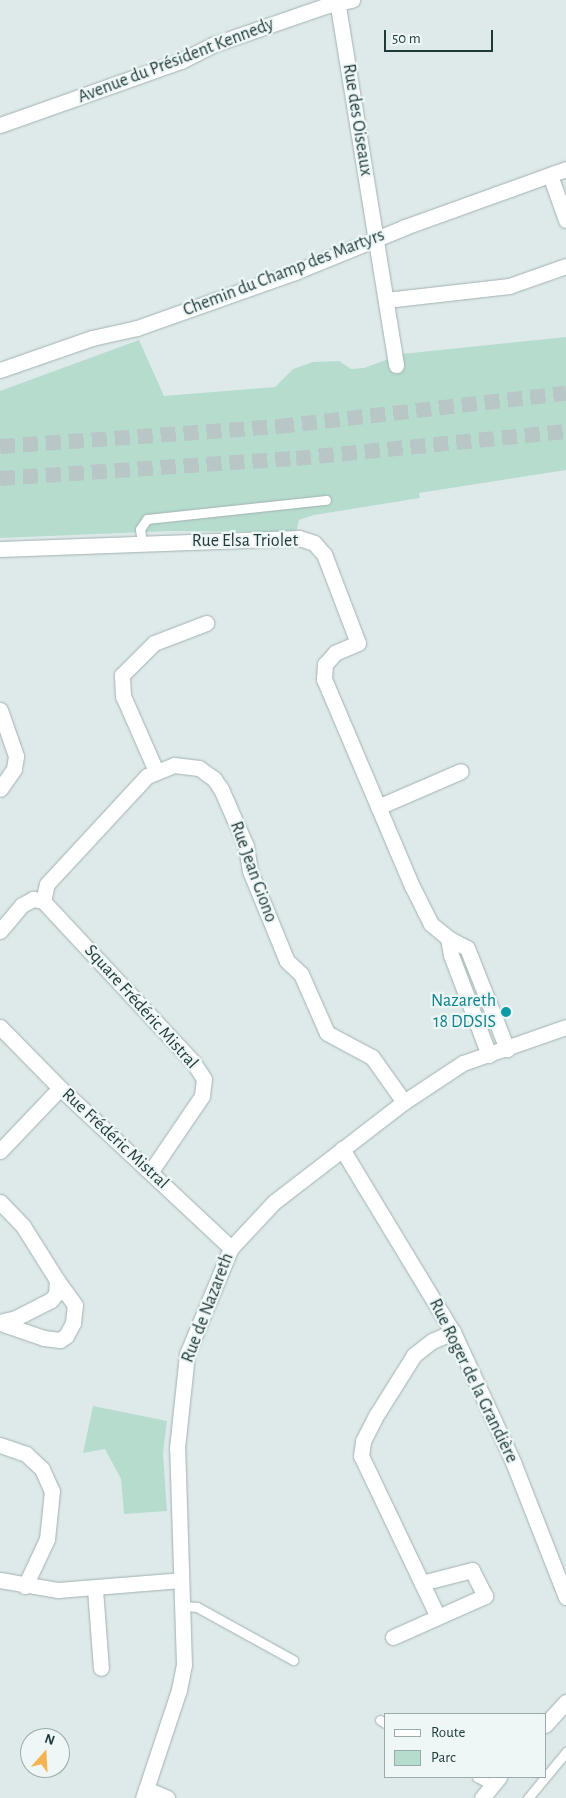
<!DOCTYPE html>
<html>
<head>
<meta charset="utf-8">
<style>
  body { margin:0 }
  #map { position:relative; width:566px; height:1798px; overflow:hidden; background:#deeae9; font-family:"Alegreya Sans",sans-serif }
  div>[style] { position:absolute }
  .green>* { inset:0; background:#b6dcce }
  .motorway-tunnel>* { height:15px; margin-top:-7.5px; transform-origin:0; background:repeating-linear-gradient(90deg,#b8c6c6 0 15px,transparent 0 23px) }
  .roads { filter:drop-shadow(0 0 1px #a1b1b1) drop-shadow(0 0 1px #a1b1b1) }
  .service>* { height:9px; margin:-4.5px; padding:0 4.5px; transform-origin:4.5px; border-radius:4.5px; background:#fff }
  .minor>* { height:15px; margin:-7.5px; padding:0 7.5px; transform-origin:7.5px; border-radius:7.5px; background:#fff }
  .tertiary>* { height:15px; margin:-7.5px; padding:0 7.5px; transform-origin:7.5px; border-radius:7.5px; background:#fff }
  .secondary>* { height:15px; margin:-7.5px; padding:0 7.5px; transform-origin:7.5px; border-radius:7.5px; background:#fff }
  .dots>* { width:14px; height:14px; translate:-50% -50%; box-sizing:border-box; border:2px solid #eef7f6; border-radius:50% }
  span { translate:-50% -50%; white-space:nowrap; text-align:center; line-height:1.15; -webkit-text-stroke:4.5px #eef7f6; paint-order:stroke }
  .street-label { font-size:18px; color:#1f383a }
  .culture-label { font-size:18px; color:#0d838f }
  .right { translate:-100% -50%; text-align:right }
  .legend { position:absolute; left:384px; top:1713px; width:162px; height:65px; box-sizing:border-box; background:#eef7f6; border:1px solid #9babab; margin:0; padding:6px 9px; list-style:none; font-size:15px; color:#1f383a }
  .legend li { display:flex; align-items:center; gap:10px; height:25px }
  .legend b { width:25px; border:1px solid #9babab }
  .north { position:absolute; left:20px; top:1728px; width:50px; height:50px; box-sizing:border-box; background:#eef7f6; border:1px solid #9babab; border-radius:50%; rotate:19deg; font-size:14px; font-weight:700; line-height:20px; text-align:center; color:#1f383a }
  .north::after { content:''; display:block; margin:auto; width:18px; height:22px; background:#f5b451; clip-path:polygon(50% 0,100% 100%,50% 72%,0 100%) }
  .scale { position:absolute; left:384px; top:30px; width:109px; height:22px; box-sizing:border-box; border:2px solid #1f383a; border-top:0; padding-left:6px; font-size:15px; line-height:18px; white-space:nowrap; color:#1f383a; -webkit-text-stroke:4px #eef7f6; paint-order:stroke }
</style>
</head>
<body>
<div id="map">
  <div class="green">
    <div style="clip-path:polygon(566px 337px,566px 470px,419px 493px,420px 498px,314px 515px,299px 520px,296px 532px,171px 531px,0 538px,0 391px,139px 340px,164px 396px,275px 387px,293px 369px,313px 362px,339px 361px,351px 369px,364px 368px,402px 354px)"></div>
    <div style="clip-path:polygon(93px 1406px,167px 1421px,163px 1453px,167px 1511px,124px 1514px,121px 1479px,105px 1449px,83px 1453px)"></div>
  </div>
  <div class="motorway-tunnel">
    <div style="left:0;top:446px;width:280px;rotate:-4.1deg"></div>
    <div style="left:279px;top:426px;width:289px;rotate:-6.6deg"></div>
    <div style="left:0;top:478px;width:297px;rotate:-3.9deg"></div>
    <div style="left:296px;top:458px;width:271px;rotate:-5.7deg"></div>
  </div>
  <div class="roads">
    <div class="service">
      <div style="left:142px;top:543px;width:14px;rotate:-98deg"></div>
      <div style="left:140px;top:529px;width:12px;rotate:-55deg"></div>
      <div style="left:147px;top:519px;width:180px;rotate:-6.1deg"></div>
      <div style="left:184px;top:1606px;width:13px;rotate:4deg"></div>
      <div style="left:197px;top:1607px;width:110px;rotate:28.9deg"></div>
      <div style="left:380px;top:1720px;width:6px;rotate:31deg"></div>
      <div style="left:477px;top:1777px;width:17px;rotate:28deg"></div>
      <div style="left:528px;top:1798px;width:60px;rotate:-50.4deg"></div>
    </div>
    <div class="minor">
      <div style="left:337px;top:0;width:370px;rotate:80.8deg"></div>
      <div style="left:0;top:125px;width:192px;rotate:-19.5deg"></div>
      <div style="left:181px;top:61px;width:38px;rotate:-27deg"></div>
      <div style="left:215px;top:44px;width:116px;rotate:-19.1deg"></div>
      <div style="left:325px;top:6px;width:28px;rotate:-13deg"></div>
      <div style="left:550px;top:175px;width:48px;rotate:70.4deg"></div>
      <div style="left:386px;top:300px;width:124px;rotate:-6.5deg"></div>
      <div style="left:509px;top:286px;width:60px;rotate:-19.3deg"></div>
      <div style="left:0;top:549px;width:299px;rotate:-2.1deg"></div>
      <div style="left:299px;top:538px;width:16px;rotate:18deg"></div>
      <div style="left:314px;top:543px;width:15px;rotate:48deg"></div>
      <div style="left:324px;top:554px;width:95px;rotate:69.1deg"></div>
      <div style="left:358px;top:643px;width:25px;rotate:157deg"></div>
      <div style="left:335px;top:653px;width:15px;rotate:132deg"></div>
      <div style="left:325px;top:664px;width:15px;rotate:94deg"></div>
      <div style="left:324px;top:679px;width:225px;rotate:67deg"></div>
      <div style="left:412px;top:886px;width:42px;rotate:63.4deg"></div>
      <div style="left:431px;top:924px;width:22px;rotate:39deg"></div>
      <div style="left:448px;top:938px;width:21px;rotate:28deg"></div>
      <div style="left:467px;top:948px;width:109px;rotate:68.4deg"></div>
      <div style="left:0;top:710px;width:49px;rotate:70.8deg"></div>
      <div style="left:16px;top:756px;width:13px;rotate:99deg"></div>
      <div style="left:14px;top:769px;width:24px;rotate:125deg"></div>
      <div style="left:156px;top:771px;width:82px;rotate:-113.7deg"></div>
      <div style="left:123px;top:696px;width:21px;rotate:-93deg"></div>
      <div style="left:122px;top:675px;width:45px;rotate:-45deg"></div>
      <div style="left:154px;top:643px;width:56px;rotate:-21deg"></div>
      <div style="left:378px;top:807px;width:90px;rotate:-23.4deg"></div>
      <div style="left:43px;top:901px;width:17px;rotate:-77deg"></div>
      <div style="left:47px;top:884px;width:147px;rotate:-47.2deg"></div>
      <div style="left:147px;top:776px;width:29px;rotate:-22deg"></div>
      <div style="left:174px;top:765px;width:25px;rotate:7deg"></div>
      <div style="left:199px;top:768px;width:19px;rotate:36deg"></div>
      <div style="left:214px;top:779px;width:12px;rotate:55deg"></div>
      <div style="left:221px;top:789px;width:62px;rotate:66.3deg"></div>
      <div style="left:246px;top:846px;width:25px;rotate:81deg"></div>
      <div style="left:250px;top:871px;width:97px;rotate:67.7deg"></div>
      <div style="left:287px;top:961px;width:19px;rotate:43deg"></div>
      <div style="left:301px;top:974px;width:64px;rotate:66.2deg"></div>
      <div style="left:327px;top:1033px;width:51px;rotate:28.1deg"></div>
      <div style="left:372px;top:1057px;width:55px;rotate:54.6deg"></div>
      <div style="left:43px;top:901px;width:220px;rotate:47deg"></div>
      <div style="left:193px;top:1062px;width:20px;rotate:57deg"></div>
      <div style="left:204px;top:1079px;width:17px;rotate:97deg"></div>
      <div style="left:202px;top:1096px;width:91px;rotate:124.2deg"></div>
      <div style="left:0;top:931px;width:34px;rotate:-50deg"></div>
      <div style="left:22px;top:905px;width:13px;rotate:-29deg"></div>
      <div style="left:33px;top:899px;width:10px;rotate:11deg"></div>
      <div style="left:448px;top:938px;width:17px;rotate:80deg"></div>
      <div style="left:451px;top:955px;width:107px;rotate:69.2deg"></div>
      <div style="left:0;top:1027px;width:86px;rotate:45.5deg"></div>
      <div style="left:60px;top:1088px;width:234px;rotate:43.1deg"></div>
      <div style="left:342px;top:1149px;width:214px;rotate:58.8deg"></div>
      <div style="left:453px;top:1332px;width:143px;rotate:65.2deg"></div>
      <div style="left:513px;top:1462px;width:145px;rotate:68.6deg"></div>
      <div style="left:0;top:1151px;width:87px;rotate:-46.4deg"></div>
      <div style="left:0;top:1202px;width:33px;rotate:46deg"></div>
      <div style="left:23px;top:1226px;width:64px;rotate:57.8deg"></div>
      <div style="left:57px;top:1280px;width:14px;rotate:94deg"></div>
      <div style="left:56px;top:1294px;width:8px;rotate:130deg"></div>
      <div style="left:51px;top:1300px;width:39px;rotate:153deg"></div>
      <div style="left:16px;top:1318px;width:16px;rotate:166deg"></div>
      <div style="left:0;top:1323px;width:46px;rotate:18.8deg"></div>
      <div style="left:44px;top:1338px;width:16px;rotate:7deg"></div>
      <div style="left:60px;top:1340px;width:7px;rotate:-34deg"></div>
      <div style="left:66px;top:1336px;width:15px;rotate:-62deg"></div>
      <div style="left:73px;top:1323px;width:18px;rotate:-84deg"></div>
      <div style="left:75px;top:1305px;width:31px;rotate:-126deg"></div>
      <div style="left:0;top:1445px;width:28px;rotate:19deg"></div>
      <div style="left:26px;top:1454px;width:22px;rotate:43deg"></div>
      <div style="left:42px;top:1469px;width:24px;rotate:66deg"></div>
      <div style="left:52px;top:1491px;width:48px;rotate:95.9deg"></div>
      <div style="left:47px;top:1539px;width:52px;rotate:115.1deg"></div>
      <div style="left:0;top:1580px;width:59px;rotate:9.8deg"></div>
      <div style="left:58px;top:1590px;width:123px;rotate:-4.6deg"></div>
      <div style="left:95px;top:1589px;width:79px;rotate:85.7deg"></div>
      <div style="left:437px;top:1615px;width:176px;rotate:-115.5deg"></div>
      <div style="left:361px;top:1456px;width:15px;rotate:-82deg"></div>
      <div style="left:363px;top:1441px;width:30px;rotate:-63deg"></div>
      <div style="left:377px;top:1414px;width:70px;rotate:-57.9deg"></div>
      <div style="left:414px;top:1355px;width:23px;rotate:-38deg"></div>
      <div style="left:432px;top:1341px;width:23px;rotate:-23deg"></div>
      <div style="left:393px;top:1637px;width:101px;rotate:-24deg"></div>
      <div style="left:485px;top:1596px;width:29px;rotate:-117deg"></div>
      <div style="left:472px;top:1570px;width:52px;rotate:165.4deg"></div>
      <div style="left:146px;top:1789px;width:23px;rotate:23deg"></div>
      <div style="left:143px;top:1798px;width:114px;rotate:-71.6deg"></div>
      <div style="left:179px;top:1690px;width:25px;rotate:-79deg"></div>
      <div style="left:184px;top:1665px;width:217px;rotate:-91.8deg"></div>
      <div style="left:177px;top:1448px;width:95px;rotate:-83.9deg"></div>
      <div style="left:187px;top:1354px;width:115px;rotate:-67.5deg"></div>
      <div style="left:231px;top:1248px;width:63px;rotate:-46.9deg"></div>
      <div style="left:274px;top:1202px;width:164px;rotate:-37.6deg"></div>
      <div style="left:404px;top:1102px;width:71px;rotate:-33.5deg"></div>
      <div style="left:463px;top:1063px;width:109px;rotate:-19.3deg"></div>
    </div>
    <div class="tertiary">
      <div style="left:0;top:370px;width:97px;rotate:-19.2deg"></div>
      <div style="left:92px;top:338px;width:46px;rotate:-12.5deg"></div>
      <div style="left:137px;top:328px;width:168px;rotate:-19.5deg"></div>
      <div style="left:295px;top:272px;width:119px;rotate:-22.2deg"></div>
      <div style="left:405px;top:227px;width:171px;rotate:-19.8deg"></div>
    </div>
    <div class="secondary">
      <div style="left:545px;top:1725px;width:31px;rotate:-48deg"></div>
      <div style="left:482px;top:1798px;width:27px;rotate:-51deg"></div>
    </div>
  </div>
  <div class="dots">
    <div style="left:506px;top:1012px;background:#0f9aa8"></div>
  </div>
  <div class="street-label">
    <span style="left:176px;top:61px;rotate:-21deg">Avenue du Président Kennedy</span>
    <span style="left:357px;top:120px;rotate:81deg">Rue des Oiseaux</span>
    <span style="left:284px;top:273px;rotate:-21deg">Chemin du Champ des Martyrs</span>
    <span style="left:245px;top:541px">Rue Elsa Triolet</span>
    <span style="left:253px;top:872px;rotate:70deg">Rue Jean Giono</span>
    <span style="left:141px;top:1007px;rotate:48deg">Square Frédéric Mistral</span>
    <span style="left:115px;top:1139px;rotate:43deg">Rue Frédéric Mistral</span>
    <span style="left:208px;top:1308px;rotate:-69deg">Rue de Nazareth</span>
    <span style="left:473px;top:1381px;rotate:64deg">Rue Roger de la Grandière</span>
  </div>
  <div class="culture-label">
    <span class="right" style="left:496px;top:1012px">Nazareth<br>18 DDSIS</span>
  </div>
  <ul class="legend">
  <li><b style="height:6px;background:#fff"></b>Route</li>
  <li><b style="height:14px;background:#b6dcce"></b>Parc</li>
  </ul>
  <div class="north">N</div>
  <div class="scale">50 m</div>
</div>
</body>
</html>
